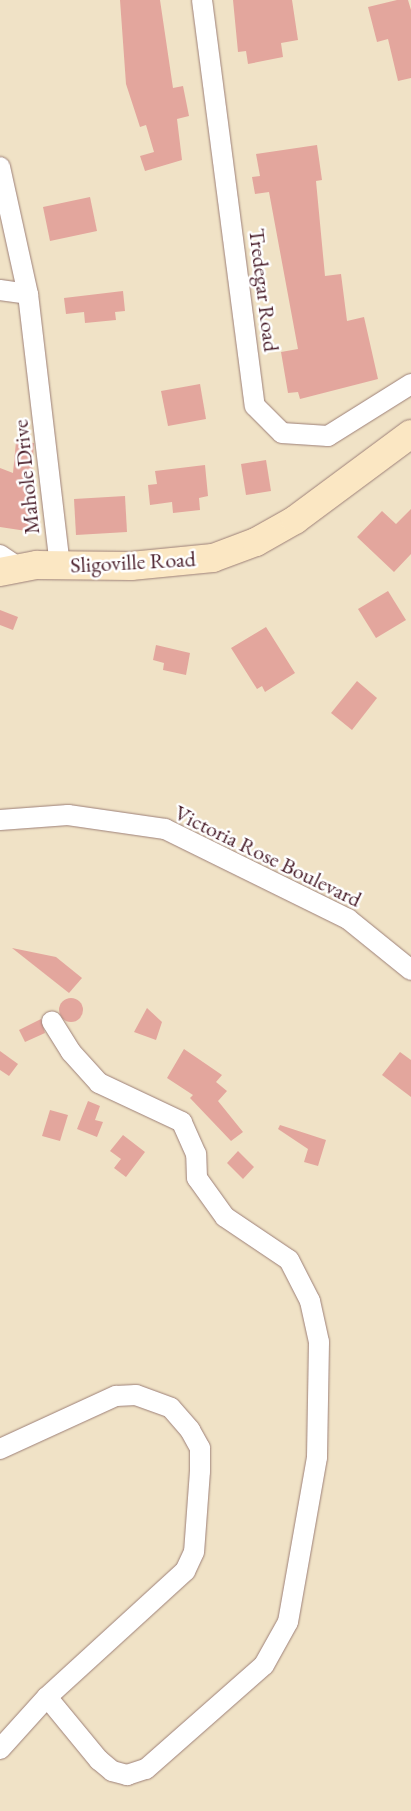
<!DOCTYPE html>
<html>
<head>
<meta charset="utf-8">
<style>
  body { margin:0 }
  #map { position:relative; width:411px; height:1811px; overflow:hidden; background:#f0e2c6; font-family:"EB Garamond",serif }
  div>[style] { position:absolute }
  .building>* { inset:0; background:#e3a69d }
  .round { border-radius:50% }
  .roads { filter:drop-shadow(0 0 1px #9d8078) drop-shadow(0 0 1px #9d8078) }
  .street>* { height:20px; margin:-10px; padding:0 10px; transform-origin:10px; border-radius:10px; background:#fff }
  .secondary>* { height:28px; margin:-14px; padding:0 14px; transform-origin:14px; border-radius:14px; background:#fbe7c3 }
  span { translate:-50% -50%; white-space:nowrap; text-align:center; line-height:1.15; -webkit-text-stroke:5px #fff; paint-order:stroke }
  .street-label { font-size:22px; color:#4a1f2b }
</style>
</head>
<body>
<div id="map">
  <div class="building">
    <div style="clip-path:polygon(120px 0,160px 0,173px 88px,183px 86px,189px 116px,177px 119px,182px 160px,145px 171px,140px 156px,154px 152px,146px 125px,140px 127px,126px 84px)"></div>
    <div style="clip-path:polygon(233px 0,292px 0,298px 40px,281px 43px,283px 57px,248px 64px,246px 51px,238px 52px)"></div>
    <div style="clip-path:polygon(397px 0,408px 0,411px 10px,411px 78px,398px 81px,388px 39px,377px 42px,368px 7px)"></div>
    <div style="clip-path:polygon(317px 145px,322px 180px,316px 181px,325px 276px,341px 274px,347px 321px,364px 317px,378px 379px,300px 399px,298px 392px,288px 393px,281px 352px,298px 349px,269px 192px,255px 194px,252px 177px,260px 176px,256px 154px)"></div>
    <div style="clip-path:polygon(90px 197px,97px 231px,50px 241px,43px 207px)"></div>
    <div style="clip-path:polygon(123px 291px,125px 311px,115px 312px,116px 320px,85px 323px,84px 312px,66px 314px,64px 298px)"></div>
    <div style="clip-path:polygon(200px 384px,206px 419px,168px 426px,161px 391px)"></div>
    <div style="clip-path:polygon(16px 442px,34px 443px,30px 506px,37px 507px,33px 532px,0 527px,0 468px,13px 473px)"></div>
    <div style="clip-path:polygon(266px 460px,271px 491px,246px 495px,241px 464px)"></div>
    <div style="clip-path:polygon(205px 465px,208px 496px,199px 498px,200px 510px,173px 513px,172px 502px,150px 505px,148px 485px,157px 484px,155px 471px)"></div>
    <div style="clip-path:polygon(125px 496px,127px 532px,76px 535px,74px 499px)"></div>
    <div style="clip-path:polygon(411px 509px,411px 554px,394px 572px,357px 537px,382px 511px,396px 524px)"></div>
    <div style="clip-path:polygon(388px 591px,406px 620px,376px 638px,358px 609px)"></div>
    <div style="clip-path:polygon(0 610px,18px 617px,13px 630px,0 625px)"></div>
    <div style="clip-path:polygon(266px 627px,295px 673px,265px 692px,262px 686px,257px 689px,231px 648px)"></div>
    <div style="clip-path:polygon(156px 645px,190px 653px,186px 675px,163px 670px,164px 663px,153px 660px)"></div>
    <div style="clip-path:polygon(357px 681px,377px 698px,352px 730px,331px 713px)"></div>
    <div style="clip-path:polygon(12px 948px,56px 957px,82px 978px,69px 993px)"></div>
    <div class="round" style="left:59px;top:998px;width:24px;height:24px"></div>
    <div style="clip-path:polygon(147px 1008px,162px 1022px,156px 1040px,134px 1032px)"></div>
    <div style="clip-path:polygon(41px 1019px,45px 1033px,25px 1042px,19px 1030px)"></div>
    <div style="clip-path:polygon(184px 1049px,222px 1075px,216px 1082px,227px 1091px,218px 1101px,243px 1132px,231px 1141px,190px 1098px,193px 1095px,167px 1078px)"></div>
    <div style="clip-path:polygon(0 1051px,18px 1064px,9px 1076px,0 1070px)"></div>
    <div style="clip-path:polygon(400px 1052px,411px 1060px,411px 1097px,382px 1075px)"></div>
    <div style="clip-path:polygon(88px 1101px,100px 1106px,95px 1120px,103px 1122px,97px 1137px,77px 1129px)"></div>
    <div style="clip-path:polygon(50px 1110px,68px 1115px,60px 1141px,42px 1136px)"></div>
    <div style="clip-path:polygon(280px 1125px,326px 1140px,318px 1166px,304px 1162px,308px 1149px,278px 1129px)"></div>
    <div style="clip-path:polygon(123px 1135px,145px 1152px,126px 1177px,114px 1168px,121px 1159px,110px 1151px)"></div>
    <div style="clip-path:polygon(238px 1151px,254px 1167px,243px 1179px,227px 1163px)"></div>
  </div>
  <div class="roads">
    <div class="street">
      <div style="left:202px;top:0;width:409px;rotate:82.6deg"></div>
      <div style="left:255px;top:406px;width:38px;rotate:45deg"></div>
      <div style="left:282px;top:433px;width:46px;rotate:3.7deg"></div>
      <div style="left:328px;top:436px;width:98px;rotate:-32.1deg"></div>
      <div style="left:0;top:167px;width:130px;rotate:77.6deg"></div>
      <div style="left:28px;top:294px;width:274px;rotate:83.3deg"></div>
      <div style="left:0;top:290px;width:28px;rotate:8deg"></div>
      <div style="left:0;top:555px;width:22px;rotate:34deg"></div>
      <div style="left:0;top:820px;width:68px;rotate:-4.2deg"></div>
      <div style="left:68px;top:815px;width:98px;rotate:8.2deg"></div>
      <div style="left:165px;top:829px;width:204px;rotate:26.2deg"></div>
      <div style="left:348px;top:919px;width:81px;rotate:39deg"></div>
      <div style="left:0;top:1449px;width:128px;rotate:-24.6deg"></div>
      <div style="left:116px;top:1396px;width:20px;rotate:-3deg"></div>
      <div style="left:136px;top:1395px;width:37px;rotate:20deg"></div>
      <div style="left:171px;top:1408px;width:29px;rotate:49deg"></div>
      <div style="left:190px;top:1430px;width:21px;rotate:61deg"></div>
      <div style="left:200px;top:1448px;width:23px;rotate:90deg"></div>
      <div style="left:200px;top:1471px;width:81px;rotate:94.2deg"></div>
      <div style="left:194px;top:1552px;width:21px;rotate:115deg"></div>
      <div style="left:185px;top:1571px;width:187px;rotate:137.6deg"></div>
      <div style="left:47px;top:1697px;width:70px;rotate:132.1deg"></div>
      <div style="left:47px;top:1697px;width:82px;rotate:50.5deg"></div>
      <div style="left:99px;top:1760px;width:17px;rotate:40deg"></div>
      <div style="left:112px;top:1771px;width:16px;rotate:15deg"></div>
      <div style="left:127px;top:1775px;width:20px;rotate:-18deg"></div>
      <div style="left:146px;top:1769px;width:157px;rotate:-41.4deg"></div>
      <div style="left:264px;top:1665px;width:49px;rotate:-60.8deg"></div>
      <div style="left:288px;top:1622px;width:168px;rotate:-80deg"></div>
      <div style="left:317px;top:1457px;width:115px;rotate:-89deg"></div>
      <div style="left:319px;top:1342px;width:42px;rotate:-102.4deg"></div>
      <div style="left:310px;top:1301px;width:46px;rotate:-117.1deg"></div>
      <div style="left:289px;top:1260px;width:77px;rotate:-146.1deg"></div>
      <div style="left:225px;top:1217px;width:48px;rotate:-125.7deg"></div>
      <div style="left:197px;top:1178px;width:24px;rotate:-92deg"></div>
      <div style="left:196px;top:1154px;width:35px;rotate:-114deg"></div>
      <div style="left:182px;top:1122px;width:92px;rotate:-154.8deg"></div>
      <div style="left:99px;top:1083px;width:42px;rotate:-132.1deg"></div>
      <div style="left:71px;top:1052px;width:36px;rotate:-122deg"></div>
    </div>
    <div class="secondary">
      <div style="left:0;top:572px;width:38px;rotate:-11deg"></div>
      <div style="left:37px;top:565px;width:94px;rotate:0.6deg"></div>
      <div style="left:131px;top:566px;width:82px;rotate:-5.6deg"></div>
      <div style="left:213px;top:558px;width:46px;rotate:-20.4deg"></div>
      <div style="left:256px;top:542px;width:45px;rotate:-29.4deg"></div>
      <div style="left:295px;top:520px;width:144px;rotate:-36.6deg"></div>
    </div>
  </div>
  <div class="street-label">
    <span style="left:264px;top:290px;rotate:83deg">Tredegar Road</span>
    <span style="left:26px;top:477px;rotate:-96deg">Mahole Drive</span>
    <span style="left:133px;top:562px;rotate:-3deg">Sligoville Road</span>
    <span style="left:268px;top:856px;rotate:26deg">Victoria Rose Boulevard</span>
  </div>
</div>
</body>
</html>
